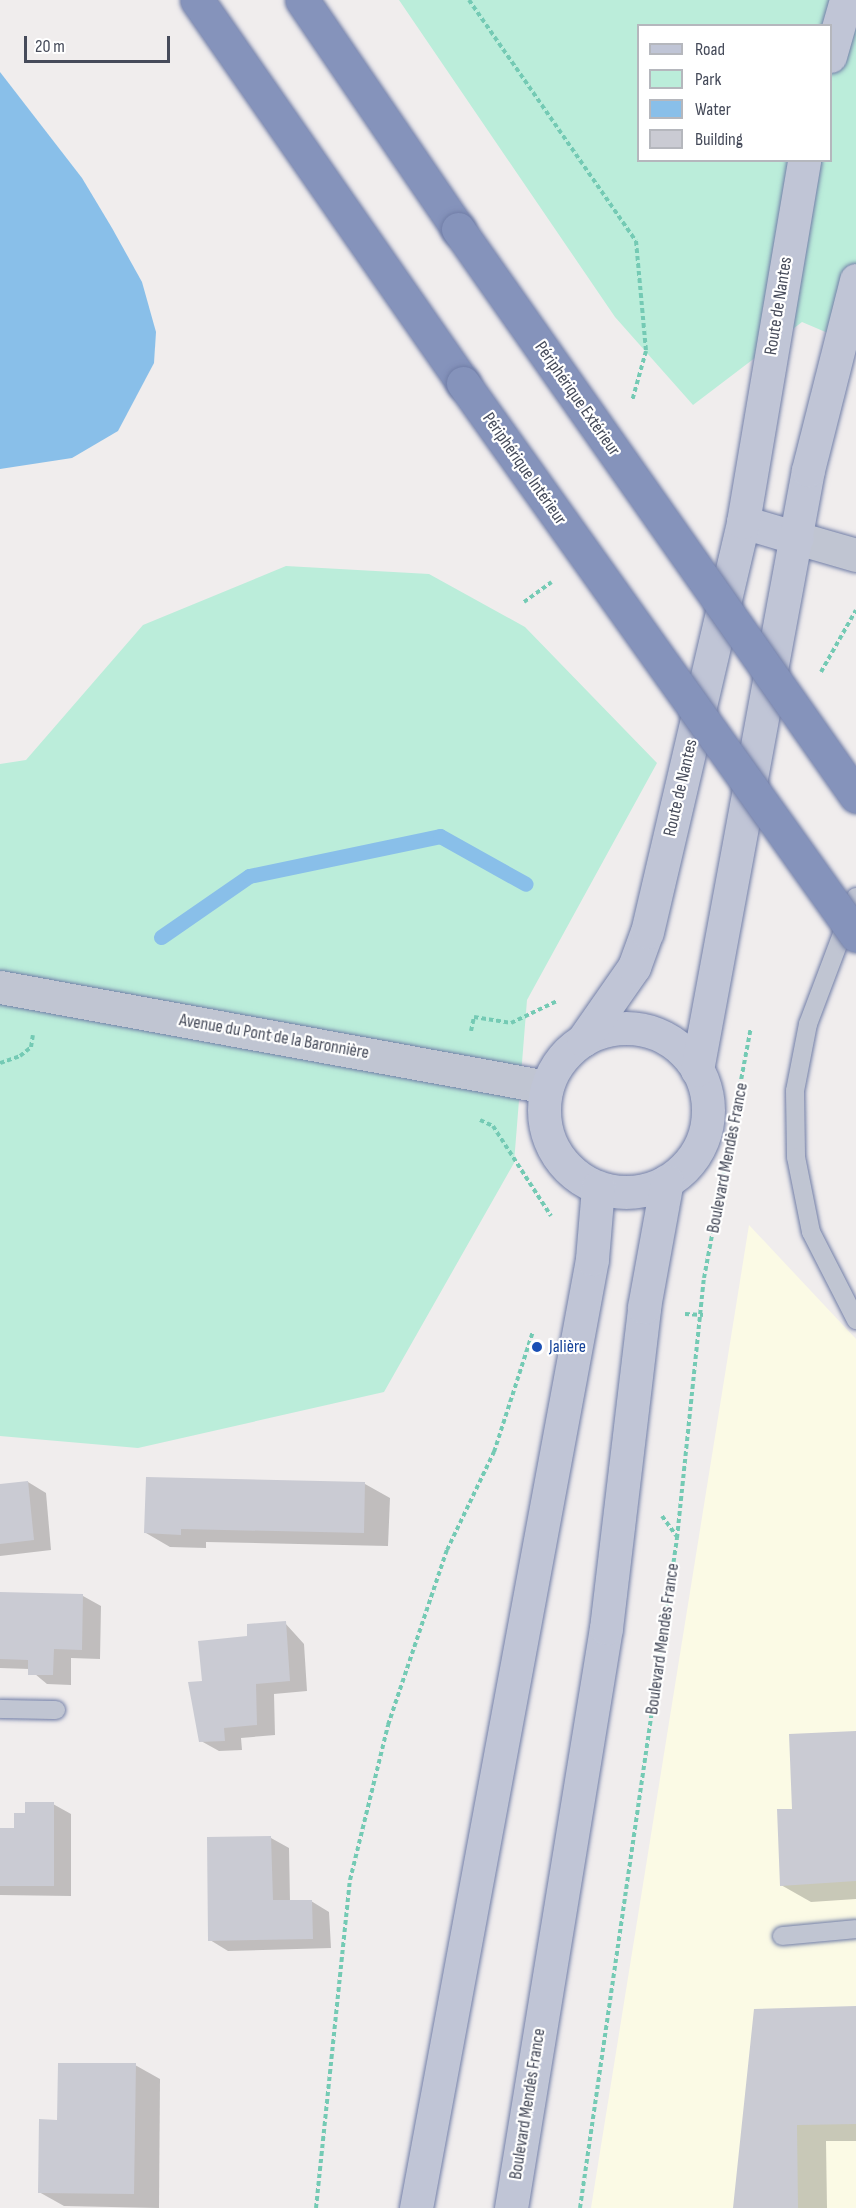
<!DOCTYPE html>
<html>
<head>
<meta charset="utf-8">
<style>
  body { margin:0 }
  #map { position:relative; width:856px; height:2208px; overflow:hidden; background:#f0eded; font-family:"Sofia Sans Condensed",sans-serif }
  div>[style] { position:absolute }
  .commercial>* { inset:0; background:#fbfae5 }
  .green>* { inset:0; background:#bbedda }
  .water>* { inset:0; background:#89bfe9 }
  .shadow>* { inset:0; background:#0003 }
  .stream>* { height:15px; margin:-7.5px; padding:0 7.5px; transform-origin:7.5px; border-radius:7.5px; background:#89bfe9 }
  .building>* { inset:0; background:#cacbd3 }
  .path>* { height:4px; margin-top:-2px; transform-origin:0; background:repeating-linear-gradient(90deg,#74cab4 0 4.5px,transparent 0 7.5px) }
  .roads { filter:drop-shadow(0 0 2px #717ea7) drop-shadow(0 0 2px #717ea7) }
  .service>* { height:18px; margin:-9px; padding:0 9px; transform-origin:9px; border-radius:9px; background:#c0c5d2 }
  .minor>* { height:33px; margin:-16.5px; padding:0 16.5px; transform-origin:16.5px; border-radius:16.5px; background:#c0c5d2 }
  .tertiary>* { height:33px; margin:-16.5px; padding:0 16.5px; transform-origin:16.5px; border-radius:16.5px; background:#c0c5d2 }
  .secondary>* { height:33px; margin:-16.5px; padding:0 16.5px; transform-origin:16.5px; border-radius:16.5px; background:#c0c5d6 }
  .secondary>.ring { margin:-16.5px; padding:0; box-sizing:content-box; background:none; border:33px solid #c0c5d6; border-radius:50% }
  .motorway>* { height:33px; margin:-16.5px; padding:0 16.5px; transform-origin:16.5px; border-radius:16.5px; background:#8593bb }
  .bridges { filter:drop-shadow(0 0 2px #717ea7) drop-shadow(0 0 2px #717ea7) }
  .motorway-bridge>* { height:33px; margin:-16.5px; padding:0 16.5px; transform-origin:16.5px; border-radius:16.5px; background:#8593bb }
  .dots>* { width:16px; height:16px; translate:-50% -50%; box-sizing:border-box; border:3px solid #fff; border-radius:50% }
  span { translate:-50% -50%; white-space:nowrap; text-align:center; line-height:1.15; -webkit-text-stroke:4.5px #fff; paint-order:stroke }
  .street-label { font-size:18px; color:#464b5a }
  .transit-label { font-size:18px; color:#164399 }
  .left { translate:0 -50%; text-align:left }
  .legend { position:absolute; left:637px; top:24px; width:195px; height:138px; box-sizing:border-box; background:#fff; border:2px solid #b5b7bd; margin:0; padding:8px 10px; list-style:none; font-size:18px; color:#464b5a }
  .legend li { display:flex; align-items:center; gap:12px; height:30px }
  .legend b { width:30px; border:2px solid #b5b7bd }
  .scale { position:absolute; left:24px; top:36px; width:146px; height:27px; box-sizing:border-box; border:3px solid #464b5a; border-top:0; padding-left:8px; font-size:18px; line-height:21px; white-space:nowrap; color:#464b5a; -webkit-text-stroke:4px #fff; paint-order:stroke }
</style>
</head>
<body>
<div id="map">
  <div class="commercial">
    <div style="clip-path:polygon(749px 1225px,856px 1339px,856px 2208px,591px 2208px)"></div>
  </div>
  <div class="green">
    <div style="clip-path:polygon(evenodd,399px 0,856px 0,856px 345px,802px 322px,693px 405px,615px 317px,399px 0,638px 26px,830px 26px,830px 160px,638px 160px,638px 26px)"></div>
    <div style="clip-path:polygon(286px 566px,429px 574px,525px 627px,657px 763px,527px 1000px,514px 1163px,384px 1392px,138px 1448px,0 1436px,0 764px,26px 760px,143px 625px)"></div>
  </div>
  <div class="water">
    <div style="clip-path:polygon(0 72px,82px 178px,112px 228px,142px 282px,156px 332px,154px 363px,118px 431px,72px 458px,0 469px)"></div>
  </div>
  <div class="shadow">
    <div style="clip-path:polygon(28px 1482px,46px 1493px,51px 1550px,0 1556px,0 1485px)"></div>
    <div style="clip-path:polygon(365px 1484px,390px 1498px,388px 1546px,206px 1542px,206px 1548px,170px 1547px,146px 1533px)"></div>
    <div style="clip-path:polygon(0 1593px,83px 1596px,101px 1606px,100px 1659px,71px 1658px,71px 1685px,47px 1684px,29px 1669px,0 1668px)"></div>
    <div style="clip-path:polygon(285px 1623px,304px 1644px,307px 1691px,274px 1694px,275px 1735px,241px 1738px,242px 1750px,219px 1751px,201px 1741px,204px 1682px,248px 1637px)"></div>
    <div style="clip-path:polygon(856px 1733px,856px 1899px,811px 1902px,781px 1885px,794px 1811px)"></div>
    <div style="clip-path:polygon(53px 1804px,71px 1814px,71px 1896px,0 1895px,0 1830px,15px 1830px,26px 1815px)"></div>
    <div style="clip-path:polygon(271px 1838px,289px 1848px,290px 1901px,311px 1901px,329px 1912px,331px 1948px,228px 1951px,210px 1940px,208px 1839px)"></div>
    <div style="clip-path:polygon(856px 2007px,856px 2141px,826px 2141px,827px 2208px,735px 2208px)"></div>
    <div style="clip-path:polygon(135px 2065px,160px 2079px,159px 2208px,64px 2206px,39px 2192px,58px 2121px)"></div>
  </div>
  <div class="stream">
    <div style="left:161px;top:937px;width:107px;rotate:-34.7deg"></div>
    <div style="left:249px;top:876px;width:195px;rotate:-11.8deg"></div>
    <div style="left:440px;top:836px;width:98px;rotate:29.2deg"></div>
  </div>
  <div class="building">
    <div style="clip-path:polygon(146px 1477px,365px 1482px,364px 1533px,181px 1529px,181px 1535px,144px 1533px)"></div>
    <div style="clip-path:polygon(28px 1481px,34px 1540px,0 1544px,0 1484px)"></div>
    <div style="clip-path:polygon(0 1592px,83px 1594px,82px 1650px,54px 1649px,53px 1675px,28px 1675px,28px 1660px,0 1659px)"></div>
    <div style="clip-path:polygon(286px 1621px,290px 1681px,256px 1684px,257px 1725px,224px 1728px,225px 1741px,199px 1742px,188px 1682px,202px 1681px,198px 1641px,247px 1636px,247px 1624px)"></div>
    <div style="clip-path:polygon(856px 1731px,856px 1881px,780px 1886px,777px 1809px,792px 1809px,789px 1734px)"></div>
    <div style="clip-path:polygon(25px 1802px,54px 1802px,54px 1886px,0 1886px,0 1828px,14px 1828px,14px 1813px,25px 1813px)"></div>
    <div style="clip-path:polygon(271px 1836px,273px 1900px,312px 1900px,313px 1939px,208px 1941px,207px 1837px)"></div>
    <div style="clip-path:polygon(856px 2006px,856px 2124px,797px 2125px,798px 2208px,733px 2208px,754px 2009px)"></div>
    <div style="clip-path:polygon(58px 2063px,136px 2063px,134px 2194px,38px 2193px,39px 2119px,57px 2120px)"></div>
  </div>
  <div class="path">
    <div style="left:469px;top:0;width:293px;rotate:55.3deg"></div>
    <div style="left:636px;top:241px;width:110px;rotate:84.8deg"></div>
    <div style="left:646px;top:351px;width:52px;rotate:105.6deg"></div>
    <div style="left:524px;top:602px;width:34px;rotate:-36deg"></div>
    <div style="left:821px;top:672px;width:71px;rotate:-60.6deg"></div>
    <div style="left:471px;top:1031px;width:14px;rotate:-78deg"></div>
    <div style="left:474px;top:1017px;width:37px;rotate:9deg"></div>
    <div style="left:511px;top:1023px;width:51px;rotate:-25.6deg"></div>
    <div style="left:0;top:1063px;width:21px;rotate:-19deg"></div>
    <div style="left:20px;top:1056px;width:14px;rotate:-39deg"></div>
    <div style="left:31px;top:1047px;width:12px;rotate:-81deg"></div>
    <div style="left:480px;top:1120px;width:14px;rotate:25deg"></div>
    <div style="left:493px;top:1126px;width:107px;rotate:57.2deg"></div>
    <div style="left:685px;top:1314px;width:18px;rotate:3deg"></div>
    <div style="left:662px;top:1516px;width:26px;rotate:54deg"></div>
    <div style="left:316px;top:2208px;width:330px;rotate:-84.1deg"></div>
    <div style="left:350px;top:1880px;width:160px;rotate:-76.2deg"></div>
    <div style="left:388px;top:1725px;width:185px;rotate:-71.4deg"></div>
    <div style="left:447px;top:1550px;width:109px;rotate:-64.4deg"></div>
    <div style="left:494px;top:1452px;width:127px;rotate:-72.1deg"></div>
    <div style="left:580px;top:2208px;width:677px;rotate:-81.76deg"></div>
    <div style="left:677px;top:1538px;width:261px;rotate:-84.1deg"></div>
    <div style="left:704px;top:1278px;width:254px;rotate:-79.4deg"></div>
  </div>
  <div class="roads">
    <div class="service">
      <div style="left:856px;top:897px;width:136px;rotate:110.7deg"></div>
      <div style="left:808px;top:1024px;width:68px;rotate:101deg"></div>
      <div style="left:795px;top:1091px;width:66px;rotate:89.1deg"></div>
      <div style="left:796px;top:1157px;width:76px;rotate:78.7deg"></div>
      <div style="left:811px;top:1232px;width:99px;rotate:62.9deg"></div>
      <div style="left:0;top:1709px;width:56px;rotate:1deg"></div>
      <div style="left:782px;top:1936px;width:74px;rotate:-5.4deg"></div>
    </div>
    <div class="minor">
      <div style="left:797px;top:538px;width:61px;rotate:16.1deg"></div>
    </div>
    <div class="tertiary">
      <div style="left:0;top:987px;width:556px;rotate:10.36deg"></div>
    </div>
    <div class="secondary">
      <div style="left:830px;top:56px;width:58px;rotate:-74.1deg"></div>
      <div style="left:743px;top:522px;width:56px;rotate:16.5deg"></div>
      <div class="ring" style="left:544px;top:1028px;width:131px;height:131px"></div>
      <div style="left:583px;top:1040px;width:89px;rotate:-55.1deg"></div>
      <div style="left:634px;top:967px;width:37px;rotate:-70deg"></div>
      <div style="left:647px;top:932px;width:421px;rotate:-76.8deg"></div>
      <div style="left:743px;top:522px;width:367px;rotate:-80.4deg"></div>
      <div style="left:697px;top:1070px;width:610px;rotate:-79.52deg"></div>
      <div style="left:808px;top:470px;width:196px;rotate:-75.8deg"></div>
      <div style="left:416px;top:2208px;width:965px;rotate:-79.49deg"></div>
      <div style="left:592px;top:1259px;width:72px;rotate:-85.2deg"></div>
      <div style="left:511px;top:2208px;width:588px;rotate:-80.7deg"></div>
      <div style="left:606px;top:1628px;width:323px;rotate:-83.2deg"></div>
      <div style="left:644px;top:1307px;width:128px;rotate:-79.7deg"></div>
    </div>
    <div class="motorway">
      <div style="left:197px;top:0;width:466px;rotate:55.2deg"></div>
      <div style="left:302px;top:0;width:277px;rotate:55.7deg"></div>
    </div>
  </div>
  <div class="bridges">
    <div class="motorway-bridge">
      <div style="left:458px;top:229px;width:693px;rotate:54.93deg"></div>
      <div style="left:463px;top:383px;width:678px;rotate:54.55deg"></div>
    </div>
  </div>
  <div class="dots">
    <div style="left:537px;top:1347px;background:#1a4fb4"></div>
  </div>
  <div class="street-label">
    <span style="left:779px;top:306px;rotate:-81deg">Route de Nantes</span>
    <span style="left:577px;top:399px;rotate:55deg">Périphérique Extérieur</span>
    <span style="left:524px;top:469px;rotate:55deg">Périphérique Intérieur</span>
    <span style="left:681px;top:788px;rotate:-77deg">Route de Nantes</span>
    <span style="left:274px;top:1037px;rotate:10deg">Avenue du Pont de la Baronnière</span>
    <span style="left:728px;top:1158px;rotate:-79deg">Boulevard Mendès France</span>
    <span style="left:663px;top:1639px;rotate:-82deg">Boulevard Mendès France</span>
    <span style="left:528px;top:2104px;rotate:-81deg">Boulevard Mendès France</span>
  </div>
  <div class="transit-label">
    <span class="left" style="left:549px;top:1347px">Jalière</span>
  </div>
  <ul class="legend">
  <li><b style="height:8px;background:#c0c5d6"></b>Road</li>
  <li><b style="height:16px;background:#bbedda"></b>Park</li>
  <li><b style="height:16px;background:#89bfe9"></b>Water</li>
  <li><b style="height:16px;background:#cacbd3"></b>Building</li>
  </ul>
  <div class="scale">20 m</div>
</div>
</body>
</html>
